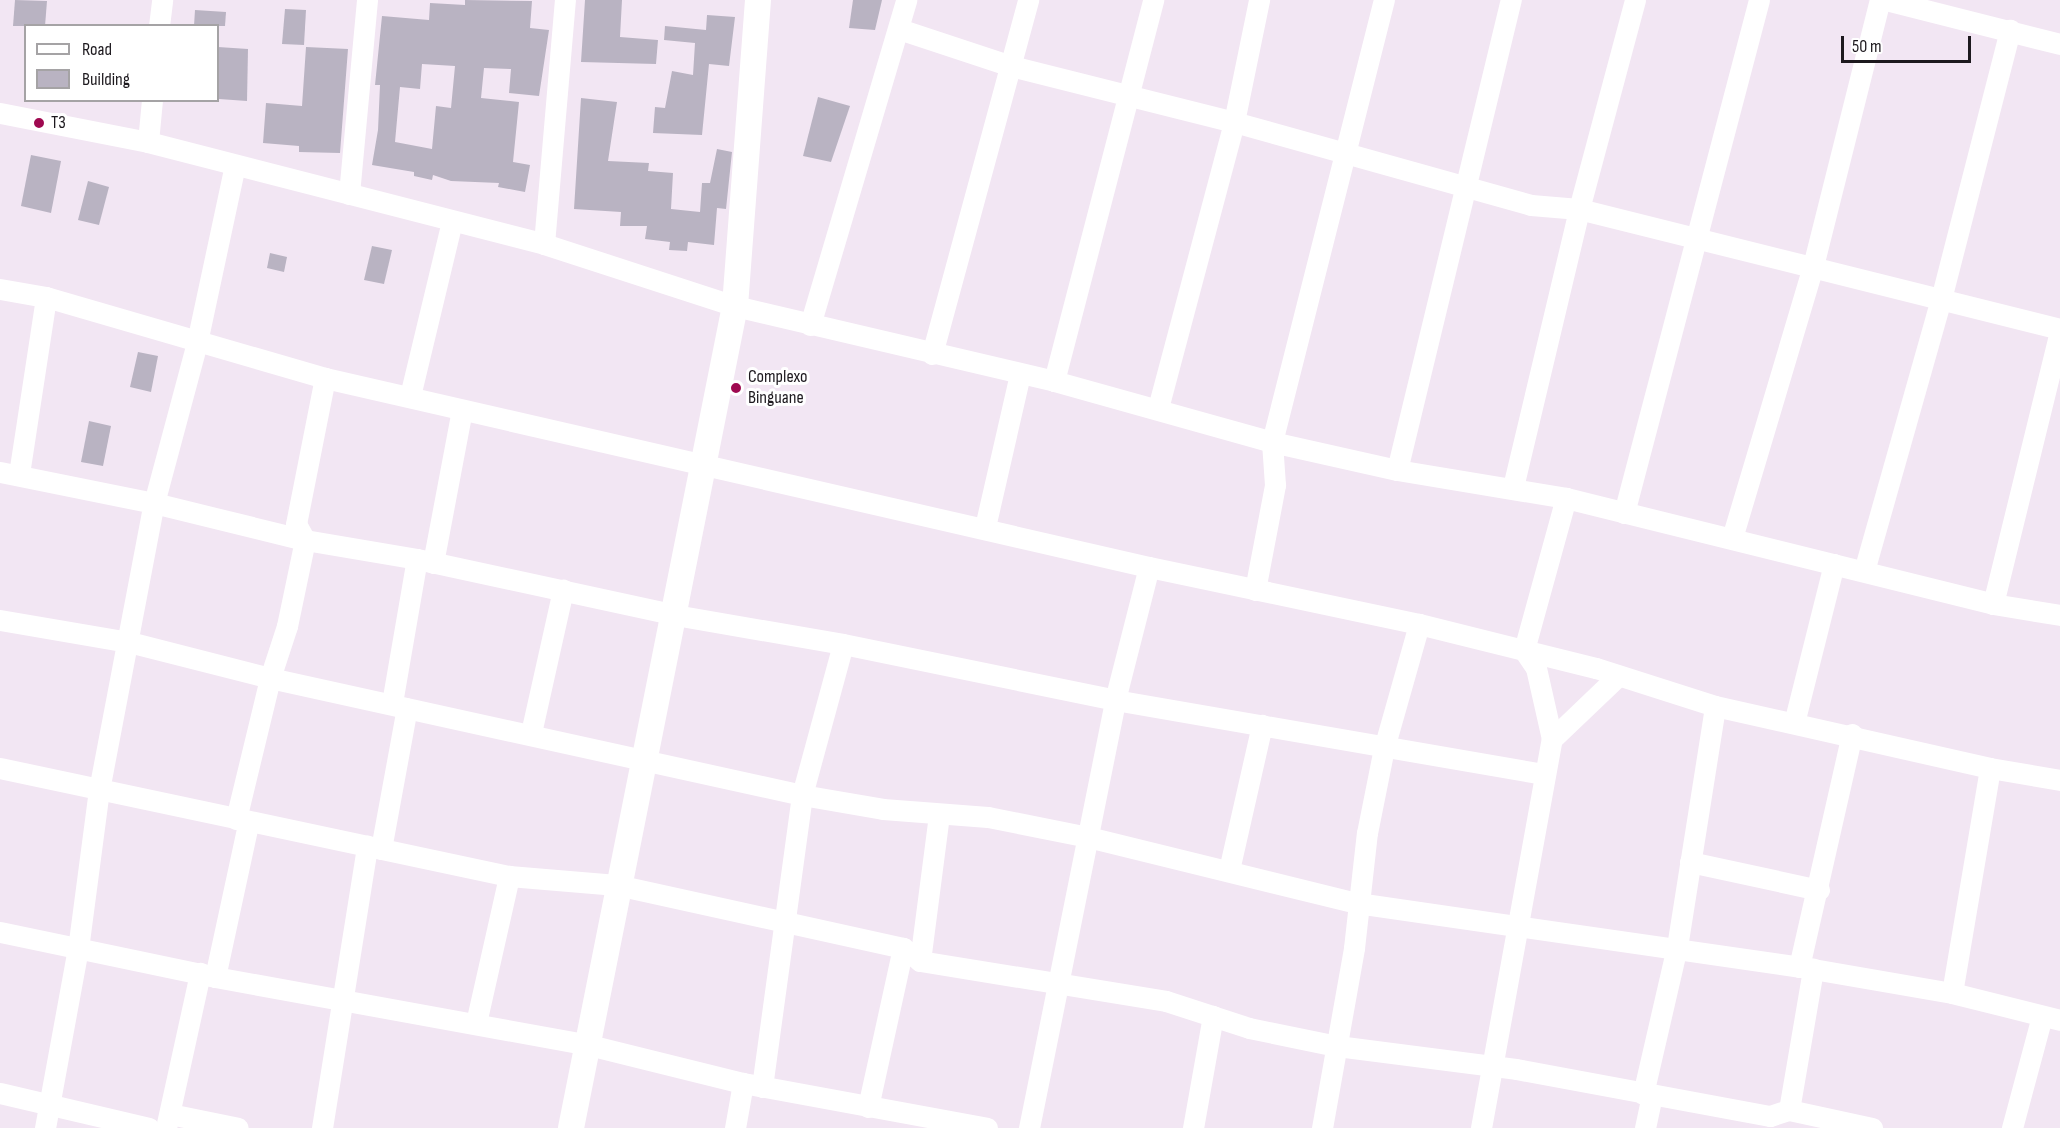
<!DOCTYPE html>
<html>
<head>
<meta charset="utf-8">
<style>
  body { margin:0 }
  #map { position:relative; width:2060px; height:1128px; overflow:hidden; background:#f2e6f3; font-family:"Sofia Sans Condensed",sans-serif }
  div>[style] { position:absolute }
  .building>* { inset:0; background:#b9b3c2 }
  .minor>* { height:21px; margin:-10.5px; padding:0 10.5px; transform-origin:10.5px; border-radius:10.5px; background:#fff }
  .tertiary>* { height:26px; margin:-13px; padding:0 13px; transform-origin:13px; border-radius:13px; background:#fff }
  .dots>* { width:16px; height:16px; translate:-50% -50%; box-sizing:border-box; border:3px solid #fff; border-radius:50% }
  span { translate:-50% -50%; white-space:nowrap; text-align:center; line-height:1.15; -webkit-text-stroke:6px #fff; paint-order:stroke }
  .poi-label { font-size:18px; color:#1d191e }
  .left { translate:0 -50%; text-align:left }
  .legend { position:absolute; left:24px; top:24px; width:195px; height:78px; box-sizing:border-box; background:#fff; border:2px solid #a5a3a5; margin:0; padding:8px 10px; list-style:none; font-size:18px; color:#1d191e }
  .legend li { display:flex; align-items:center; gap:12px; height:30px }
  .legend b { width:30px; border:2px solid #a5a3a5 }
  .scale { position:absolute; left:1841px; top:36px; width:130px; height:27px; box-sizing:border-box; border:3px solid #1d191e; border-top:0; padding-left:8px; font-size:18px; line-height:21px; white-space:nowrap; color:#1d191e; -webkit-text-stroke:4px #fff; paint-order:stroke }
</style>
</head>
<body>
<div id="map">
  <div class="building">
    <div style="clip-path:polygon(15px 0,47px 1px,45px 26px,13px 26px)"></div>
    <div style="clip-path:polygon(evenodd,465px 0,532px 1px,530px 28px,549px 30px,539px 96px,509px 93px,511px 69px,484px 68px,481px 98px,519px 102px,513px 162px,530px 165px,525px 192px,498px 187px,499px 183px,451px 181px,433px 175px,432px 180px,414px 176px,414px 172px,372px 165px,378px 130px,380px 85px,375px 85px,382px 16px,429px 20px,430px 3px,465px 5px,465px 0,422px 64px,455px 66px,451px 108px,436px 106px,432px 149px,395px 142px,400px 87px,420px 89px,422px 64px)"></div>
    <div style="clip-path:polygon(585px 0,622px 0,620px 37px,658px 40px,656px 64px,581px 62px)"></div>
    <div style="clip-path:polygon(853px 0,882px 0,875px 30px,849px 28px)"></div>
    <div style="clip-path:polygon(285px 9px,306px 10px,304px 45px,282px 44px)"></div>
    <div style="clip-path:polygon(195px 10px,226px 12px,225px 26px,194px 26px)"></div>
    <div style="clip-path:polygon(707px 15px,735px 17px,729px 66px,709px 64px,702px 135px,653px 133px,655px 107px,665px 108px,672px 71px,693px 75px,695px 43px,664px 40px,665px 26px,706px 30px)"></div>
    <div style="clip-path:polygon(218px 47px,248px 49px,247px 101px,219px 99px)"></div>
    <div style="clip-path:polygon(306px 47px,348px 49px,340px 153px,299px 152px,299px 146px,263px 143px,266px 103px,302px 106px)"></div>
    <div style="clip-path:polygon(818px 97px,850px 106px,831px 162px,803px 156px)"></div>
    <div style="clip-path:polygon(581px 98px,617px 102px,608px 161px,649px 163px,648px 171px,673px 173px,671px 209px,700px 212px,702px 183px,710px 183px,717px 149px,732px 152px,726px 209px,717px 208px,714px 245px,688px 242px,687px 251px,669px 250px,670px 242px,645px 239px,647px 226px,620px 226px,621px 212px,574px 209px)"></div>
    <div style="clip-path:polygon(31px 155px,61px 161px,51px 213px,21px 206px)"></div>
    <div style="clip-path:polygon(88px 181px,109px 187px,99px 225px,78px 220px)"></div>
    <div style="clip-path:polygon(372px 246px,392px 250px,384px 284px,364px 280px)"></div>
    <div style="clip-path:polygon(270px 253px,287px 257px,284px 272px,267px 268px)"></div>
    <div style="clip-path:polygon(138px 352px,158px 356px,151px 392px,130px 387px)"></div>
    <div style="clip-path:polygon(89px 421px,111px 426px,103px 466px,81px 462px)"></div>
  </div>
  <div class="minor">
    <div style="left:1886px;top:0;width:179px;rotate:14.2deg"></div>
    <div style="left:159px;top:26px;width:26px;rotate:-83deg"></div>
    <div style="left:899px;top:29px;width:118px;rotate:18.3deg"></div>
    <div style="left:1011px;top:66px;width:230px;rotate:14.1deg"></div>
    <div style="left:1234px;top:122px;width:308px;rotate:15.6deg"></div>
    <div style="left:1531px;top:205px;width:48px;rotate:4.8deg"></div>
    <div style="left:1579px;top:209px;width:496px;rotate:14deg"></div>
    <div style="left:0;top:113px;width:151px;rotate:11.1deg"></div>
    <div style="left:148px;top:142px;width:409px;rotate:14.4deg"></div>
    <div style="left:544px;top:244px;width:201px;rotate:18deg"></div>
    <div style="left:735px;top:306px;width:328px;rotate:13.2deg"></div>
    <div style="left:1054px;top:381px;width:226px;rotate:15.6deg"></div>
    <div style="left:1272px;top:442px;width:128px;rotate:12.6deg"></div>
    <div style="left:1397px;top:470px;width:171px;rotate:9.4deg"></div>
    <div style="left:1566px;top:498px;width:440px;rotate:13.9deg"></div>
    <div style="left:1993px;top:604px;width:68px;rotate:9.3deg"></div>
    <div style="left:148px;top:142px;width:42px;rotate:-84.6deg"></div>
    <div style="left:349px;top:194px;width:195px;rotate:-84.7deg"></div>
    <div style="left:544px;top:244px;width:245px;rotate:-85.1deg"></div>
    <div style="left:0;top:289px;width:47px;rotate:9.9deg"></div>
    <div style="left:46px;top:297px;width:291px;rotate:16.2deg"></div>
    <div style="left:325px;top:378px;width:845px;rotate:12.92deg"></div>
    <div style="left:1149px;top:567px;width:276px;rotate:11.9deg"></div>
    <div style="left:1419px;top:624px;width:182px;rotate:14deg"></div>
    <div style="left:1596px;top:668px;width:125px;rotate:17.7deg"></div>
    <div style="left:1715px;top:706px;width:282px;rotate:12.7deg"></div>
    <div style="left:1990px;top:768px;width:71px;rotate:9.7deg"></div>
    <div style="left:810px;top:325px;width:339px;rotate:-73.5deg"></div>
    <div style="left:932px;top:354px;width:367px;rotate:-74.8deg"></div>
    <div style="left:1054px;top:381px;width:394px;rotate:-75.4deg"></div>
    <div style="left:410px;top:396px;width:180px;rotate:-76.5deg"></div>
    <div style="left:1158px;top:408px;width:296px;rotate:-75.1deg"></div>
    <div style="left:1234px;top:122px;width:125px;rotate:-78.4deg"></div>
    <div style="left:1397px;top:470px;width:484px;rotate:-76.4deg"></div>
    <div style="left:0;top:472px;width:157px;rotate:11.4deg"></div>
    <div style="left:154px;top:503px;width:155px;rotate:13.8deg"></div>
    <div style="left:305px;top:540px;width:114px;rotate:9.6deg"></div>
    <div style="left:417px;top:559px;width:264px;rotate:12.2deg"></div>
    <div style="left:675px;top:615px;width:170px;rotate:9.8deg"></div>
    <div style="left:843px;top:644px;width:278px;rotate:11.6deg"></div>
    <div style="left:1115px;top:700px;width:436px;rotate:9.8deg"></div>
    <div style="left:19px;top:474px;width:179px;rotate:-81.3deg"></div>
    <div style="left:1513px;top:487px;width:286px;rotate:-76.6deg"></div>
    <div style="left:1579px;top:209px;width:216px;rotate:-75deg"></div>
    <div style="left:1624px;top:513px;width:530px;rotate:-75.26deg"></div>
    <div style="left:985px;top:527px;width:157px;rotate:-77.1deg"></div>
    <div style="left:1732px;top:538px;width:284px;rotate:-73.4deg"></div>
    <div style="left:1813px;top:266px;width:274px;rotate:-75.9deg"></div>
    <div style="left:433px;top:563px;width:156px;rotate:-79.3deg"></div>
    <div style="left:1864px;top:571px;width:283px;rotate:-74.2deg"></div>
    <div style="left:1941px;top:299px;width:278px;rotate:-75.6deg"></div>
    <div style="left:1255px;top:590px;width:107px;rotate:-79.2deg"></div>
    <div style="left:1275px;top:485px;width:43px;rotate:-94deg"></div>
    <div style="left:1272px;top:442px;width:456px;rotate:-75.8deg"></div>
    <div style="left:1993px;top:604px;width:280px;rotate:-76.2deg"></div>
    <div style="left:0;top:620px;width:131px;rotate:9.7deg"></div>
    <div style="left:129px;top:642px;width:146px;rotate:14.3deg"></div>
    <div style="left:270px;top:678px;width:545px;rotate:12.4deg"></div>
    <div style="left:802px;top:795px;width:82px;rotate:9.8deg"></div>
    <div style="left:883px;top:809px;width:105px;rotate:4.4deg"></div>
    <div style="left:988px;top:817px;width:102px;rotate:11.3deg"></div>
    <div style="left:1088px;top:837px;width:277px;rotate:13.8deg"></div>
    <div style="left:1357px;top:903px;width:461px;rotate:8.2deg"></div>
    <div style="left:1813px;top:969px;width:141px;rotate:9.8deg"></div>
    <div style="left:1952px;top:993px;width:111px;rotate:14deg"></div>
    <div style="left:392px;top:703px;width:146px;rotate:-80.2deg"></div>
    <div style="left:1794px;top:723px;width:164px;rotate:-75.9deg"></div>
    <div style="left:531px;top:733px;width:147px;rotate:-77.4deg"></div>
    <div style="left:1552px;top:739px;width:91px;rotate:-43.7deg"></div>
    <div style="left:0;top:768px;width:520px;rotate:11.98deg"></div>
    <div style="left:509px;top:876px;width:108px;rotate:4.8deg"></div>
    <div style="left:617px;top:885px;width:293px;rotate:12.4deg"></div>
    <div style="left:903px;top:948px;width:21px;rotate:37deg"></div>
    <div style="left:920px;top:961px;width:249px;rotate:9.2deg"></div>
    <div style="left:1166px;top:1001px;width:87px;rotate:18deg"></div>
    <div style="left:1249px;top:1028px;width:90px;rotate:11.6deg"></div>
    <div style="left:1337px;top:1046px;width:180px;rotate:7.3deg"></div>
    <div style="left:1516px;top:1069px;width:258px;rotate:10.5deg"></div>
    <div style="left:1770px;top:1116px;width:20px;rotate:-18deg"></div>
    <div style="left:1789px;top:1110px;width:85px;rotate:12.2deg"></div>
    <div style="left:236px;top:819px;width:145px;rotate:-76.4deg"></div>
    <div style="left:270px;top:678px;width:55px;rotate:-71.9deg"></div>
    <div style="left:287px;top:626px;width:88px;rotate:-78.2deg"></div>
    <div style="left:305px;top:540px;width:18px;rotate:-119deg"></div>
    <div style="left:296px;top:524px;width:149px;rotate:-78.8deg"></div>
    <div style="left:381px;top:849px;width:143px;rotate:-79.6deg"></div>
    <div style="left:1690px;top:862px;width:132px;rotate:12.2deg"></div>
    <div style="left:1229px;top:870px;width:149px;rotate:-77.2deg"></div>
    <div style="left:0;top:932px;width:220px;rotate:11.8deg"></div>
    <div style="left:215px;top:977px;width:380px;rotate:10.3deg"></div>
    <div style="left:589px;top:1045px;width:159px;rotate:13.9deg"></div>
    <div style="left:743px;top:1083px;width:248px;rotate:10.4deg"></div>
    <div style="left:920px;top:961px;width:148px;rotate:-82.6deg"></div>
    <div style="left:1799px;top:967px;width:239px;rotate:-77.2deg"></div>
    <div style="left:215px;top:977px;width:157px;rotate:-77.8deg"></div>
    <div style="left:1952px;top:993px;width:228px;rotate:-80.4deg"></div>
    <div style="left:476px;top:1023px;width:151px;rotate:-77.3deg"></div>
    <div style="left:762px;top:1087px;width:295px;rotate:-82.2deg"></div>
    <div style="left:802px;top:795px;width:156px;rotate:-74.8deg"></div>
    <div style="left:0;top:1093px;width:153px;rotate:13.2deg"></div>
    <div style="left:1643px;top:1094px;width:151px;rotate:-77deg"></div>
    <div style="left:1677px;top:947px;width:244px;rotate:-81deg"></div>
    <div style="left:868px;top:1107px;width:163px;rotate:-77.6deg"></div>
    <div style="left:1789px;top:1110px;width:143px;rotate:-80.3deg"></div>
    <div style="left:170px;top:1114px;width:69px;rotate:11.6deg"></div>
    <div style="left:45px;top:1128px;width:182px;rotate:-79.6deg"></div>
    <div style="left:78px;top:949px;width:160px;rotate:-82.5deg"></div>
    <div style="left:99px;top:790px;width:292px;rotate:-79.2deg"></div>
    <div style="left:154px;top:503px;width:167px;rotate:-75deg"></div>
    <div style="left:197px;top:342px;width:181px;rotate:-77.9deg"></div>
    <div style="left:166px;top:1128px;width:159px;rotate:-77.6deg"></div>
    <div style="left:322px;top:1128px;width:286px;rotate:-80.9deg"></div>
    <div style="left:735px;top:1128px;width:46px;rotate:-79.9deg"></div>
    <div style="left:1029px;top:1128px;width:437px;rotate:-78.6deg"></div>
    <div style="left:1115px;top:700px;width:137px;rotate:-75.7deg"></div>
    <div style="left:1193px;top:1128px;width:114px;rotate:-79.9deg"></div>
    <div style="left:1322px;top:1128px;width:183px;rotate:-79.9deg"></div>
    <div style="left:1354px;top:948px;width:116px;rotate:-83.6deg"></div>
    <div style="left:1367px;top:833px;width:87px;rotate:-78.7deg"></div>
    <div style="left:1384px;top:748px;width:129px;rotate:-74.2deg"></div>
    <div style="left:1481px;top:1128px;width:395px;rotate:-79.7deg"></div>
    <div style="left:1552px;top:739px;width:73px;rotate:-102.7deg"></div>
    <div style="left:1536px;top:668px;width:22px;rotate:-124deg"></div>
    <div style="left:1524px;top:650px;width:158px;rotate:-74.6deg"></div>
    <div style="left:1645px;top:1128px;width:34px;rotate:-78deg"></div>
    <div style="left:2012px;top:1128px;width:116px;rotate:-75deg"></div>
  </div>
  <div class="tertiary">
    <div style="left:571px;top:1128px;width:838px;rotate:-78.72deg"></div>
    <div style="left:735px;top:306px;width:307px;rotate:-85.7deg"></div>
  </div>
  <div class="dots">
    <div style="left:39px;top:123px;background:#9f0950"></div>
    <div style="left:736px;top:388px;background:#9f0950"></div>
  </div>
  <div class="poi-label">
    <span class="left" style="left:51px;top:123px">T3</span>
    <span class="left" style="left:748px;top:388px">Complexo<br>Binguane</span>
  </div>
  <ul class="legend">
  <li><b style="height:8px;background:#fff"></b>Road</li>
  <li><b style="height:16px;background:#b9b3c2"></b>Building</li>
  </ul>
  <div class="scale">50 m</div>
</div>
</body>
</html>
